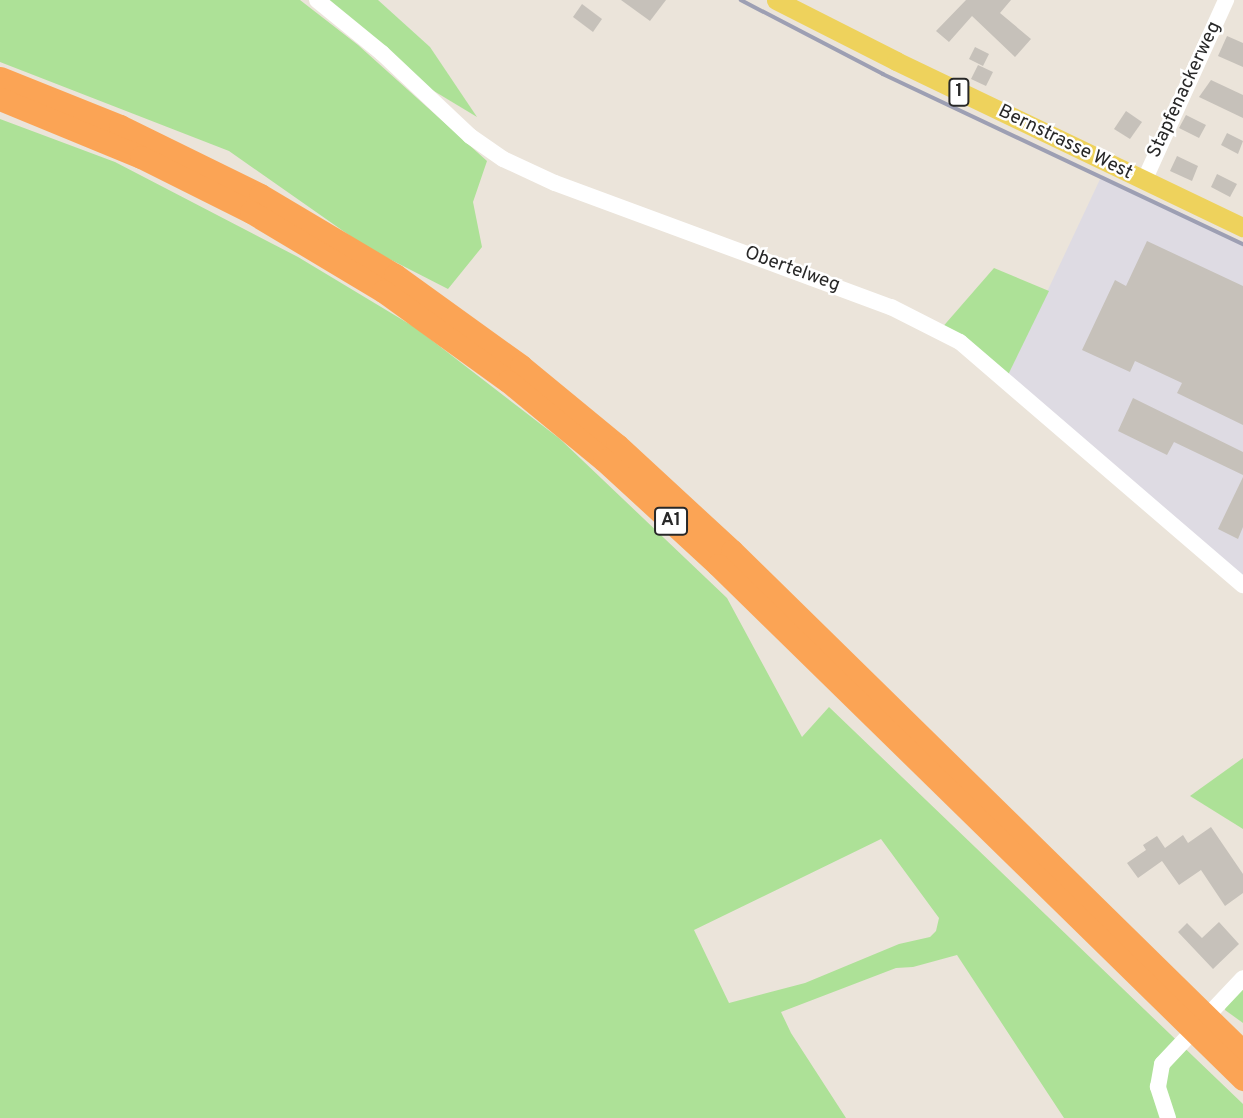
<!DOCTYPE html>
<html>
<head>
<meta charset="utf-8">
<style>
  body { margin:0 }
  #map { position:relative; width:1243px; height:1118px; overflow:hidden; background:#ebe4da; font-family:Overpass,sans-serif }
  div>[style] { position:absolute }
  .industrial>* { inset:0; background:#dedbe3 }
  .green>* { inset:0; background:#ade197 }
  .building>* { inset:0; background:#c6c1ba }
  .minor>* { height:16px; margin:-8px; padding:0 8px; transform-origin:8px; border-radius:8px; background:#fff }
  .major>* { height:19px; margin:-9.5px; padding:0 9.5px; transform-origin:9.5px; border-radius:9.5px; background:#eed25c }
  .highway>* { height:23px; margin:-11.5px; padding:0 11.5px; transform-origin:11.5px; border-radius:11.5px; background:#fba455 }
  .rail>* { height:3.5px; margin:-1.75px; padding:0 1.75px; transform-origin:1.75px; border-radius:1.75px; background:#9d9fb3 }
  span { translate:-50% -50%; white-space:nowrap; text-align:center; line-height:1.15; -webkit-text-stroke:5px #fff; paint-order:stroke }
  .shield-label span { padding:2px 5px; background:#fff; border:2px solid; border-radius:5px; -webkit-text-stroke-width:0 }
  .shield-label { font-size:18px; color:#282828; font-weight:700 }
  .street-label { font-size:19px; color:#282828 }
</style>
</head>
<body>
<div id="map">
  <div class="industrial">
    <div style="clip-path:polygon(1102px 175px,1243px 243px,1243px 585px,1006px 379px)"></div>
  </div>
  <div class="green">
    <div style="clip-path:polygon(0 0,300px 0,358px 45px,487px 161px,473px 202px,482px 247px,448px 289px,366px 247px,229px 151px,0 62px)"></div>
    <div style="clip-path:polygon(317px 0,378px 0,430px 47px,477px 117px,404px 73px)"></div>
    <div style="clip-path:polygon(evenodd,0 119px,115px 162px,298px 257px,416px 328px,560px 439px,727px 598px,802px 737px,829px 707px,1243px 1104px,1243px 1118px,1064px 1118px,957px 955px,913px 967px,896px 968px,781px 1012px,791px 1033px,846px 1118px,0 1118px,0 119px,881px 839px,939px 918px,936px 931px,930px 937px,899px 944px,805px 983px,729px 1003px,694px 930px,881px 839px)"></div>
    <div style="clip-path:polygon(994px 268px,1049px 291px,1006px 379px,940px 330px)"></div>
    <div style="clip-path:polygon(1243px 758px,1243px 829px,1190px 796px)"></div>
    <div style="clip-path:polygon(1243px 978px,1243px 1023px,1225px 1010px,1227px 994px)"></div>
  </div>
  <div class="building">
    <div style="clip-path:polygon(621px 0,666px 0,650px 21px)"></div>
    <div style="clip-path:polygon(966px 0,1011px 0,1000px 13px,1031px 39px,1015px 57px,972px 16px,949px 42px,936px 31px)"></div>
    <div style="clip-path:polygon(582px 4px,602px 19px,593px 32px,573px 17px)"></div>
    <div style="clip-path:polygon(1227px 36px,1243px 43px,1243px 67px,1218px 56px)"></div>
    <div style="clip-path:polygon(975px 47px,989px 54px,983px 66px,969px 59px)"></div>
    <div style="clip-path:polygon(978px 65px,993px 72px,986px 86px,971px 79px)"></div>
    <div style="clip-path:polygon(1211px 80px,1243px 95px,1243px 118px,1199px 97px)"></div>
    <div style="clip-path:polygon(1126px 111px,1142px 122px,1130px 139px,1114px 129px)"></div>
    <div style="clip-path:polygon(1186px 115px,1206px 125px,1199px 138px,1179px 128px)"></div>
    <div style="clip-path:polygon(1227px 133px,1243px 141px,1238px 154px,1221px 145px)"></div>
    <div style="clip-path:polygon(1177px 156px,1198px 166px,1192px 181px,1170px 171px)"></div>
    <div style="clip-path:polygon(1217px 174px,1237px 184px,1230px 197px,1211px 187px)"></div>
    <div style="clip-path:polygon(1147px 241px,1243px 286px,1243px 425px,1177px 393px,1182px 383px,1135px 361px,1130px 372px,1082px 350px,1115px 280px,1126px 286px)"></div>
    <div style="clip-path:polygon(1133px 398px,1243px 452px,1243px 475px,1174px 442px,1167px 455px,1118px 431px)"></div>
    <div style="clip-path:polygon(1243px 477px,1243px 527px,1238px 539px,1218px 529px)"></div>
    <div style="clip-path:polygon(1211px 827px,1243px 874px,1243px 893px,1225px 906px,1201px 870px,1179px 885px,1162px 861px,1138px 878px,1127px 863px,1146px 850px,1143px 845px,1157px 836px,1165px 848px,1183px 835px,1188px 843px)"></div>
    <div style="clip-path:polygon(1219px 922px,1239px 944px,1213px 969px,1178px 932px,1187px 923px,1202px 938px)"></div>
  </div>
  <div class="minor">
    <div style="left:317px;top:0;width:84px;rotate:39.2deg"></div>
    <div style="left:382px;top:53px;width:121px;rotate:43.3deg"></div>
    <div style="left:470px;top:136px;width:40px;rotate:34.9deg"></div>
    <div style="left:503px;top:159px;width:57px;rotate:24.8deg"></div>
    <div style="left:555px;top:183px;width:358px;rotate:20.3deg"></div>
    <div style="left:891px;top:307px;width:77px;rotate:26.9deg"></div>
    <div style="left:960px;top:342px;width:373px;rotate:40.7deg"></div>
    <div style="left:1144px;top:181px;width:199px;rotate:-65.6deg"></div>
    <div style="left:1168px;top:1118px;width:33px;rotate:-108deg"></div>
    <div style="left:1158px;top:1087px;width:23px;rotate:-80deg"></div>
    <div style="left:1162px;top:1064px;width:118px;rotate:-46.7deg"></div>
  </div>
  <div class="major">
    <div style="left:776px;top:0;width:135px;rotate:26.9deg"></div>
    <div style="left:896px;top:61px;width:385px;rotate:25.6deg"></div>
  </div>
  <div class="highway">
    <div style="left:0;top:78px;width:129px;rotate:21.8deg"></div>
    <div style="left:120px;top:126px;width:156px;rotate:26.2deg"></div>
    <div style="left:260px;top:195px;width:157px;rotate:30.7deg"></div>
    <div style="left:395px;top:275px;width:155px;rotate:35.8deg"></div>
    <div style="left:521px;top:366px;width:124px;rotate:39.5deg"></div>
    <div style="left:617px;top:445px;width:156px;rotate:42.7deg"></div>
    <div style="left:732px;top:551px;width:716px;rotate:44.43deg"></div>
    <div style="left:0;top:99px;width:152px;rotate:22.4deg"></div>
    <div style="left:141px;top:157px;width:123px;rotate:26.6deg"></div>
    <div style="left:251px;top:212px;width:154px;rotate:30.9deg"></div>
    <div style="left:383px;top:291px;width:154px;rotate:35.8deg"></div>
    <div style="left:508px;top:381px;width:124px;rotate:39.5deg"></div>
    <div style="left:604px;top:460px;width:155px;rotate:42.6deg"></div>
    <div style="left:718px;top:565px;width:735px;rotate:44.39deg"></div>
  </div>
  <div class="rail">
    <div style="left:741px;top:0;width:160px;rotate:27.5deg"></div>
    <div style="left:883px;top:74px;width:398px;rotate:25.3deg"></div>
  </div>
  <div class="shield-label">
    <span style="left:959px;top:92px">1</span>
    <span style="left:671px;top:521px">A1</span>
  </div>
  <div class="street-label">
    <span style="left:1185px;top:90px;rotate:-65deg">Stapfenackerweg</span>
    <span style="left:1065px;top:143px;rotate:26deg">Bernstrasse West</span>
    <span style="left:792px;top:270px;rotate:20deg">Obertelweg</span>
  </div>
</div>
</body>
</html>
